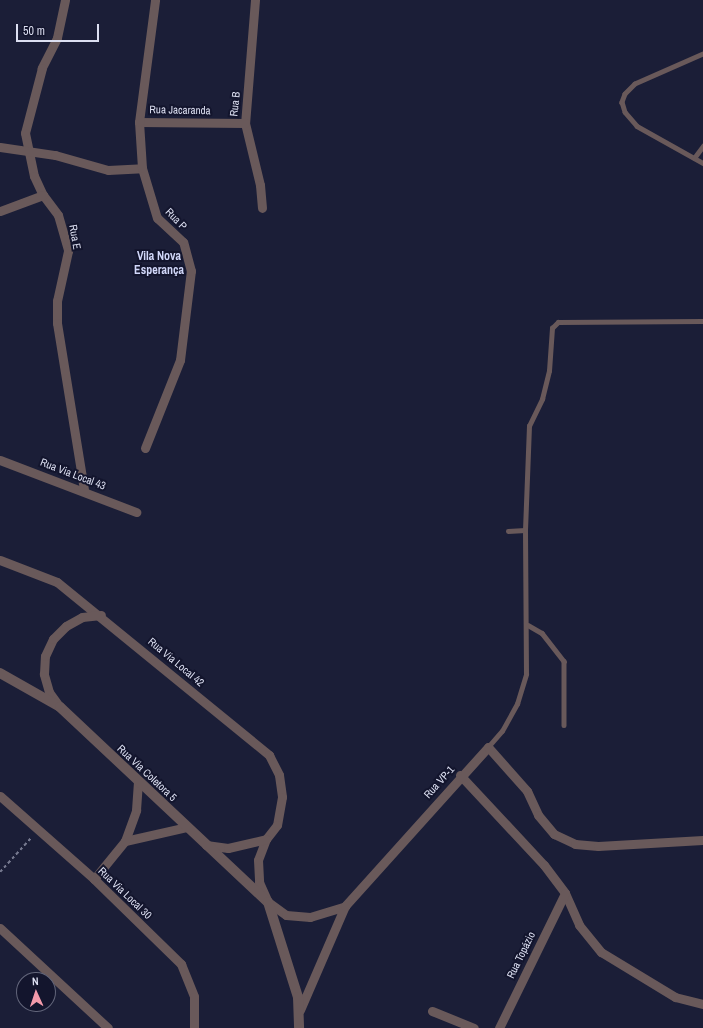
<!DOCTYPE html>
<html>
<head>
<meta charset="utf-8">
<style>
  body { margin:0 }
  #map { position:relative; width:703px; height:1028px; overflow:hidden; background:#1b1e37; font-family:"Archivo Narrow",sans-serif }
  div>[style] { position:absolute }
  .path>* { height:2px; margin-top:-1px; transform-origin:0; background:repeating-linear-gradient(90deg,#76798f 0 3px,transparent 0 6px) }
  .service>* { height:4.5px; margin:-2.25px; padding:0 2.25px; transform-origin:2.25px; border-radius:2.25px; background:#69595a }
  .minor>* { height:9px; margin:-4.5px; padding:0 4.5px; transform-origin:4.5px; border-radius:4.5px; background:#69595a }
  .tertiary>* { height:10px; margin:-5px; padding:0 5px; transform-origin:5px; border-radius:5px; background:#69595a }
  span { translate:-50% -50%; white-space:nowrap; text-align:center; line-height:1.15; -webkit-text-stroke:4px #13152d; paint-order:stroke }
  .street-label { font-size:11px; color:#dcdff1 }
  .neighbourhood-label { font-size:12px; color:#d1d7f9; font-weight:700 }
  .north { position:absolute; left:16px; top:972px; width:40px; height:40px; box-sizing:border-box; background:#13152d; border:1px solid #63667b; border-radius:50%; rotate:357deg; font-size:11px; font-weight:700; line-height:16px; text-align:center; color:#dcdff1 }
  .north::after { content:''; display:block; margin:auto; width:14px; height:18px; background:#f39aaa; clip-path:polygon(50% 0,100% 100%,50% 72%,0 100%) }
  .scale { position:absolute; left:16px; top:24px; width:83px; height:18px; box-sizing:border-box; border:2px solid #dcdff1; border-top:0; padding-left:5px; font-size:12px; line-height:14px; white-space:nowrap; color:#dcdff1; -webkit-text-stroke:3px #13152d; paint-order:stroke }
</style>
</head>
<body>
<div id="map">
  <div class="path">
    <div style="left:0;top:872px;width:47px;rotate:-47.6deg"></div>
  </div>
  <div class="service">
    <div style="left:703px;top:54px;width:74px;rotate:156.2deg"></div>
    <div style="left:635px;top:84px;width:14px;rotate:135deg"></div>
    <div style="left:625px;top:94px;width:9px;rotate:111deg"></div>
    <div style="left:622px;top:102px;width:10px;rotate:73deg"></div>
    <div style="left:625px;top:112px;width:18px;rotate:49deg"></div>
    <div style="left:637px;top:126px;width:76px;rotate:29.3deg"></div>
    <div style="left:694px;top:158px;width:15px;rotate:-53deg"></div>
    <div style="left:508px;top:531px;width:17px;rotate:-3deg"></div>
    <div style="left:528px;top:625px;width:16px;rotate:30deg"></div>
    <div style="left:542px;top:633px;width:36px;rotate:52deg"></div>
    <div style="left:564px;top:661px;width:64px;rotate:90deg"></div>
    <div style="left:488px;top:747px;width:21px;rotate:-49deg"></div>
    <div style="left:502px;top:731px;width:31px;rotate:-61deg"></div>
    <div style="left:517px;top:704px;width:31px;rotate:-73deg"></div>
    <div style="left:526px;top:674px;width:144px;rotate:-90.4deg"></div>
    <div style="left:525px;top:530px;width:104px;rotate:-87.8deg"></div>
    <div style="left:529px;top:426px;width:30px;rotate:-64deg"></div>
    <div style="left:542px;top:399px;width:29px;rotate:-76deg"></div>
    <div style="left:549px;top:371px;width:43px;rotate:-86deg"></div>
    <div style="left:552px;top:328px;width:8px;rotate:-45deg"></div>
    <div style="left:558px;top:322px;width:145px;rotate:-0.4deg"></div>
  </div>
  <div class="minor">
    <div style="left:65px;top:0;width:39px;rotate:102deg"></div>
    <div style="left:57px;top:38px;width:34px;rotate:117deg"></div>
    <div style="left:42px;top:68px;width:67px;rotate:104.7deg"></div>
    <div style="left:25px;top:133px;width:44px;rotate:78.2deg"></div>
    <div style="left:34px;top:176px;width:21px;rotate:65deg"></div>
    <div style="left:43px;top:195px;width:25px;rotate:53deg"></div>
    <div style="left:58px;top:215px;width:37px;rotate:74deg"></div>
    <div style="left:68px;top:251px;width:51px;rotate:102.4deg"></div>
    <div style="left:57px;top:301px;width:22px;rotate:90deg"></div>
    <div style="left:57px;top:323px;width:169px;rotate:80.8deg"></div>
    <div style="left:255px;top:0;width:123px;rotate:94.6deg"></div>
    <div style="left:245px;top:123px;width:64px;rotate:76.4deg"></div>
    <div style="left:260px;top:185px;width:23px;rotate:85deg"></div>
    <div style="left:139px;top:122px;width:106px;rotate:0.5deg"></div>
    <div style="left:0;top:147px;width:56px;rotate:8.3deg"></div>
    <div style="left:55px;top:155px;width:55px;rotate:15.8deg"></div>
    <div style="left:108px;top:170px;width:34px;rotate:-3deg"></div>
    <div style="left:0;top:211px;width:46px;rotate:-20.4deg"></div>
    <div style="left:145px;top:448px;width:95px;rotate:-68.3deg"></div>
    <div style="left:180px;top:360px;width:90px;rotate:-83deg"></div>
    <div style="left:191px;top:271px;width:30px;rotate:-105deg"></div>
    <div style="left:183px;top:242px;width:35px;rotate:-137deg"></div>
    <div style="left:157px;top:218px;width:52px;rotate:-106.7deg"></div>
    <div style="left:142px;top:168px;width:46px;rotate:-93.7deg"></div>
    <div style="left:139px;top:122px;width:123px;rotate:-82.5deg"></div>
    <div style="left:0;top:460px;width:146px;rotate:20.9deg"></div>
    <div style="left:0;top:560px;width:61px;rotate:21.1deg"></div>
    <div style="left:57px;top:582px;width:274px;rotate:39.2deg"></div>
    <div style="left:269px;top:755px;width:22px;rotate:63deg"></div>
    <div style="left:279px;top:775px;width:22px;rotate:82deg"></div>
    <div style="left:282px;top:797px;width:28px;rotate:100deg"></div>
    <div style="left:277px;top:825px;width:18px;rotate:128deg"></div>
    <div style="left:266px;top:839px;width:22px;rotate:111deg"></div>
    <div style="left:258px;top:860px;width:22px;rotate:87deg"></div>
    <div style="left:259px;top:882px;width:22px;rotate:66deg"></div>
    <div style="left:268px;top:902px;width:22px;rotate:36deg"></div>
    <div style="left:286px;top:915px;width:24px;rotate:5deg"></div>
    <div style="left:310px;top:917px;width:37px;rotate:-17deg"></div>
    <div style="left:59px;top:706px;width:17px;rotate:-126deg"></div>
    <div style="left:49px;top:692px;width:19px;rotate:-106deg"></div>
    <div style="left:44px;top:674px;width:18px;rotate:-87deg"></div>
    <div style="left:45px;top:656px;width:19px;rotate:-65deg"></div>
    <div style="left:53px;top:639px;width:18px;rotate:-45deg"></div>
    <div style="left:66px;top:626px;width:18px;rotate:-29deg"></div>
    <div style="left:82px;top:617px;width:19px;rotate:-6deg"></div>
    <div style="left:460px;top:775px;width:123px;rotate:47deg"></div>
    <div style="left:544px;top:865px;width:35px;rotate:53deg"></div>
    <div style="left:565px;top:893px;width:35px;rotate:66deg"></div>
    <div style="left:579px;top:925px;width:35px;rotate:51deg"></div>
    <div style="left:601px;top:952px;width:87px;rotate:31.3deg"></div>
    <div style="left:675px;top:997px;width:29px;rotate:14deg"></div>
    <div style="left:0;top:796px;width:125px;rotate:41.4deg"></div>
    <div style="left:94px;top:879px;width:122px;rotate:44.3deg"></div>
    <div style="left:181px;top:964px;width:35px;rotate:68deg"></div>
    <div style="left:194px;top:997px;width:31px;rotate:90deg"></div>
    <div style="left:125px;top:841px;width:64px;rotate:-12.7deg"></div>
    <div style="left:206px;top:845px;width:22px;rotate:8deg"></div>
    <div style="left:228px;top:848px;width:39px;rotate:-13deg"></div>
    <div style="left:94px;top:879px;width:49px;rotate:-50.8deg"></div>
    <div style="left:125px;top:841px;width:33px;rotate:-70deg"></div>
    <div style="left:136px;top:810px;width:29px;rotate:-86deg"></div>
    <div style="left:0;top:928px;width:147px;rotate:42.8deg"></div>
    <div style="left:300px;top:1010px;width:113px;rotate:-66.6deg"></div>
    <div style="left:345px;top:906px;width:214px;rotate:-48deg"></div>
    <div style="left:488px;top:747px;width:59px;rotate:48.4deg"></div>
    <div style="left:527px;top:791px;width:26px;rotate:65deg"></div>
    <div style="left:538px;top:815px;width:25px;rotate:50deg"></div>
    <div style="left:554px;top:834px;width:23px;rotate:25deg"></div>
    <div style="left:575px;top:844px;width:23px;rotate:5deg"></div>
    <div style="left:598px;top:846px;width:105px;rotate:-3.3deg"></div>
    <div style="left:432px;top:1011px;width:45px;rotate:22deg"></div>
    <div style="left:499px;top:1028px;width:150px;rotate:-63.9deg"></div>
  </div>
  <div class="tertiary">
    <div style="left:0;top:673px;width:69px;rotate:29.5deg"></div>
    <div style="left:60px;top:707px;width:285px;rotate:43.2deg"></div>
    <div style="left:268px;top:902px;width:100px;rotate:72.5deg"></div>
    <div style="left:298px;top:997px;width:31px;rotate:88deg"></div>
  </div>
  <div class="street-label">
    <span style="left:235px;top:104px;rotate:-84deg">Rua B</span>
    <span style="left:180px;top:110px;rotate:1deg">Rua Jacaranda</span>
    <span style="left:176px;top:219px;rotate:46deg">Rua P</span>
    <span style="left:75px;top:237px;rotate:80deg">Rua E</span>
    <span style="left:73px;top:474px;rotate:21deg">Rua Via Local 43</span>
    <span style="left:176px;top:662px;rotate:40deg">Rua Via Local 42</span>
    <span style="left:147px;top:773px;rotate:43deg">Rua Via Coletora 5</span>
    <span style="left:439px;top:782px;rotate:-48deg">Rua VP-1</span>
    <span style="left:125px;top:893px;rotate:44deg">Rua Via Local 30</span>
    <span style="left:521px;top:955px;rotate:-64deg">Rua Topázio</span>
  </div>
  <div class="neighbourhood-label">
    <span style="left:159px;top:264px">Vila Nova<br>Esperança</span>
  </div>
  <div class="north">N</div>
  <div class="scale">50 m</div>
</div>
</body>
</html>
